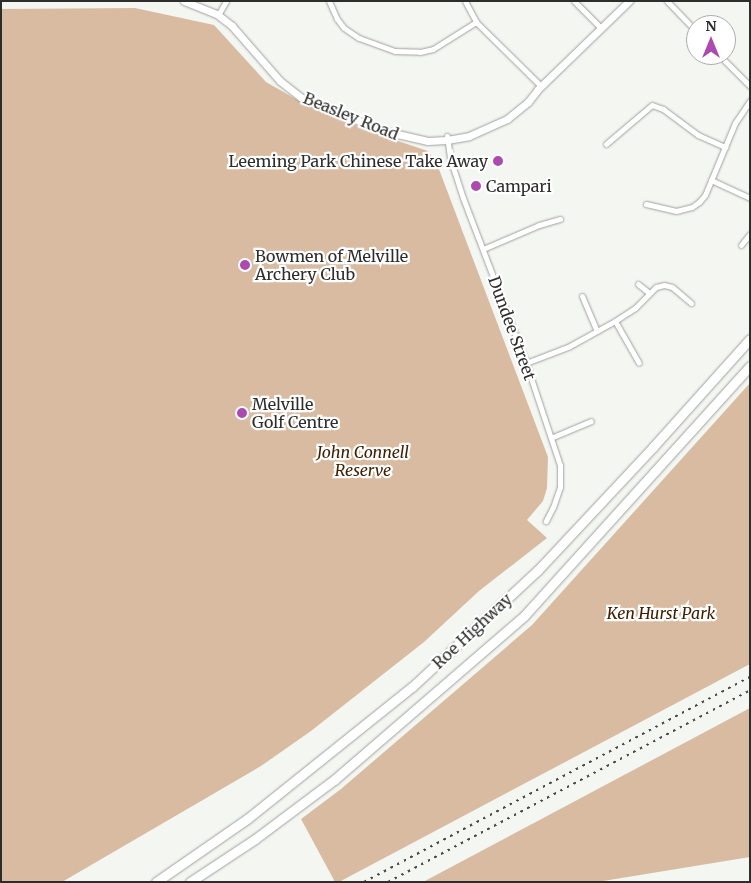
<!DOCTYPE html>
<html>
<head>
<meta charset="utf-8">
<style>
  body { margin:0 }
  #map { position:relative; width:751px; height:883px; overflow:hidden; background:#f4f6f2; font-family:Merriweather,serif }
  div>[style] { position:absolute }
  .green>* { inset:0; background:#d9bba1 }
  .roads { filter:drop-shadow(0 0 1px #a0a19e) drop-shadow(0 0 1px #a0a19e) }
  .street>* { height:5px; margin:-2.5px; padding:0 2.5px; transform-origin:2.5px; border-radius:2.5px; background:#fff }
  .secondary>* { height:7px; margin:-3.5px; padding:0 3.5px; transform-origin:3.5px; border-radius:3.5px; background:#fff }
  .highway>* { height:9px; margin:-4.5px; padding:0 4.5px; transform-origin:4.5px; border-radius:4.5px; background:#fff }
  .rail>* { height:2px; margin-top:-1px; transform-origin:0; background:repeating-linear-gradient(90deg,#494a48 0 2.5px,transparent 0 7.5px) }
  .dots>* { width:14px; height:14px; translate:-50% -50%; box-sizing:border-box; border:2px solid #fff; border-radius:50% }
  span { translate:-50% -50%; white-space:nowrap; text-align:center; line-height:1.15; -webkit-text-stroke:4.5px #fff; paint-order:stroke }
  .street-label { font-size:16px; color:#2d2d2c }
  .poi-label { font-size:16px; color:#2d2d2c }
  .right { translate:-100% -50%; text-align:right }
  .left { translate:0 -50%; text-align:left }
  .park-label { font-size:16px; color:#3f2000; font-style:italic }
  .frame { position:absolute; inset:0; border:2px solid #2d2d2c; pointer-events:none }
  .north { position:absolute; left:686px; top:15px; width:50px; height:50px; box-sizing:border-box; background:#fff; border:1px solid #ababab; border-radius:50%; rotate:0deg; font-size:14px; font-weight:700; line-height:20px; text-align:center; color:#2d2d2c }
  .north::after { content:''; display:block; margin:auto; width:18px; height:22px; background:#ad4ab0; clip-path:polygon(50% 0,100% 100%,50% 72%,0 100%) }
</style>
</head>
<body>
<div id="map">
  <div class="green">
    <div style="clip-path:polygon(135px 8px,214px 25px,266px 82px,301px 102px,374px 133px,428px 151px,437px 164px,548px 457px,547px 488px,543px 501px,527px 520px,547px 538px,479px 591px,424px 642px,311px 731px,261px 766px,62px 882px,1px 882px,1px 9px)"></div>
    <div style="clip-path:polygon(750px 383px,750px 664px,339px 882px,335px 882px,301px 819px,341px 789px,532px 625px)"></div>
    <div style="clip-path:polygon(750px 708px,750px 857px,597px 882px,423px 882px)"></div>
  </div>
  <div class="roads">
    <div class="street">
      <div style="left:329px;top:1px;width:20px;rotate:66deg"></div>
      <div style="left:337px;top:19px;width:11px;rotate:52deg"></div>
      <div style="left:344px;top:28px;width:18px;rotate:34deg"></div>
      <div style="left:359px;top:38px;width:38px;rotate:20deg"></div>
      <div style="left:395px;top:51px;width:25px;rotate:2deg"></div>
      <div style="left:420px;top:52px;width:13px;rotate:-13deg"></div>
      <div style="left:433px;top:49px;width:51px;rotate:-32.1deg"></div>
      <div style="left:465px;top:1px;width:24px;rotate:62deg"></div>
      <div style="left:476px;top:22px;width:91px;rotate:44.6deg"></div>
      <div style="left:574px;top:1px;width:38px;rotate:45deg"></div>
      <div style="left:667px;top:1px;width:42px;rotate:46deg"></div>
      <div style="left:218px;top:15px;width:16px;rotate:-60deg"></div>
      <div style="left:719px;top:55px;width:44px;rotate:45deg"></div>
      <div style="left:447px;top:136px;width:22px;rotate:82deg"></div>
      <div style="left:450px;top:158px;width:42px;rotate:72deg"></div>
      <div style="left:463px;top:198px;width:177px;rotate:69.1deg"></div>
      <div style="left:526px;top:363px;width:108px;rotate:71.6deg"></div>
      <div style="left:560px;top:465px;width:22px;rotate:90deg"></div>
      <div style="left:560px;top:487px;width:21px;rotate:109deg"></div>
      <div style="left:553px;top:507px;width:16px;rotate:117deg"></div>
      <div style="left:606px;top:144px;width:60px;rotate:-40.3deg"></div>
      <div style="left:652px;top:105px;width:12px;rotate:20deg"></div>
      <div style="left:663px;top:109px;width:44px;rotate:36.6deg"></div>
      <div style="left:698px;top:135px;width:30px;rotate:24deg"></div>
      <div style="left:711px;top:180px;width:43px;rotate:24.8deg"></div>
      <div style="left:646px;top:204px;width:31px;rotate:13deg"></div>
      <div style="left:676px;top:211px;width:16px;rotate:-14deg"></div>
      <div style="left:692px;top:207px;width:9px;rotate:-36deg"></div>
      <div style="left:699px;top:202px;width:9px;rotate:-49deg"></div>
      <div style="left:705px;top:195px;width:78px;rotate:-67.4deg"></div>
      <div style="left:735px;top:123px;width:27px;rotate:-56deg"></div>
      <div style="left:741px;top:245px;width:14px;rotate:-51deg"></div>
      <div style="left:483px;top:249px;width:61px;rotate:-23.2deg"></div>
      <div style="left:539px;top:225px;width:22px;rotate:-16deg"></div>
      <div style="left:638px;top:284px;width:14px;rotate:39deg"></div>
      <div style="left:582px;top:296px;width:38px;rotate:67deg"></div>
      <div style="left:615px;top:321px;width:48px;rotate:60.3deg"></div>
      <div style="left:526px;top:363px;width:45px;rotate:-20.9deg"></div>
      <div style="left:568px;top:347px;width:54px;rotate:-29deg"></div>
      <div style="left:615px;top:321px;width:24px;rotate:-33deg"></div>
      <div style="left:635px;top:308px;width:30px;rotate:-45deg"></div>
      <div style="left:656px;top:287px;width:8px;rotate:-14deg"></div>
      <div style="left:664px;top:285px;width:8px;rotate:14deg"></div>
      <div style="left:672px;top:287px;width:25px;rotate:40deg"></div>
      <div style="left:553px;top:437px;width:41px;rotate:-22.8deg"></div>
    </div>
    <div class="secondary">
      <div style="left:184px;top:1px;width:37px;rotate:22deg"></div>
      <div style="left:218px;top:15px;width:18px;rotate:38deg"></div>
      <div style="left:232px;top:26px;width:73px;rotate:48.9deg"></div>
      <div style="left:280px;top:81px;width:28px;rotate:38deg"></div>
      <div style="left:302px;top:98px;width:88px;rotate:21.9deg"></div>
      <div style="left:384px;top:131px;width:45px;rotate:12.8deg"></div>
      <div style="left:428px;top:141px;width:19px;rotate:-3deg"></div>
      <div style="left:447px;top:140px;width:22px;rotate:-10deg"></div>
      <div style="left:469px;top:136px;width:42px;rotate:-24.1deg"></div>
      <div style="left:507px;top:119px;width:27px;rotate:-39deg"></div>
      <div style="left:528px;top:102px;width:16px;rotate:-52deg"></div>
      <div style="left:538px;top:89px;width:127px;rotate:-44deg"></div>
    </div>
    <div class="highway">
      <div style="left:156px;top:882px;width:111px;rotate:-34.7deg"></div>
      <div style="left:247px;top:819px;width:211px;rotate:-38.7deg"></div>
      <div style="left:412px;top:687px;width:172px;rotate:-42.9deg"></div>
      <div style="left:538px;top:570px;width:168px;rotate:-46.9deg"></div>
      <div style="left:653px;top:447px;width:145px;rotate:-48.1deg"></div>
      <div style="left:190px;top:882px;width:78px;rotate:-33.5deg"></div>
      <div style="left:255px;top:839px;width:99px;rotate:-36.8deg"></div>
      <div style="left:334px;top:780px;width:251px;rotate:-40.8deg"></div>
      <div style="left:524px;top:616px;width:337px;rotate:-47.9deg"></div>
    </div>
  </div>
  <div class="rail">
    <div style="left:364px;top:882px;width:437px;rotate:-28deg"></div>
    <div style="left:388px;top:882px;width:410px;rotate:-27.9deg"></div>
  </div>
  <div class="dots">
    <div style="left:498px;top:161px;background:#ad4ab0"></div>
    <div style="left:476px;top:186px;background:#ad4ab0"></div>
    <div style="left:245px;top:265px;background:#ad4ab0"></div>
    <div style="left:242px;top:413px;background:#ad4ab0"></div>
  </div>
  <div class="street-label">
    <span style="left:351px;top:116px;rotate:22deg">Beasley Road</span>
    <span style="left:512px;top:328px;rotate:70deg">Dundee Street</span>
    <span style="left:472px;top:631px;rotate:-43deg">Roe Highway</span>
  </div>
  <div class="poi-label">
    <span class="right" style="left:488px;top:161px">Leeming Park Chinese Take Away</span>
    <span class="left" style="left:486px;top:186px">Campari</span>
    <span class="left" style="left:255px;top:265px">Bowmen of Melville<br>Archery Club</span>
    <span class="left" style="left:252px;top:413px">Melville<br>Golf Centre</span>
  </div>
  <div class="park-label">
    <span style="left:363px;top:461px">John Connell<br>Reserve</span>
    <span style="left:661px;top:613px">Ken Hurst Park</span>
  </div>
  <div class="frame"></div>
  <div class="north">N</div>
</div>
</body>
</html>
